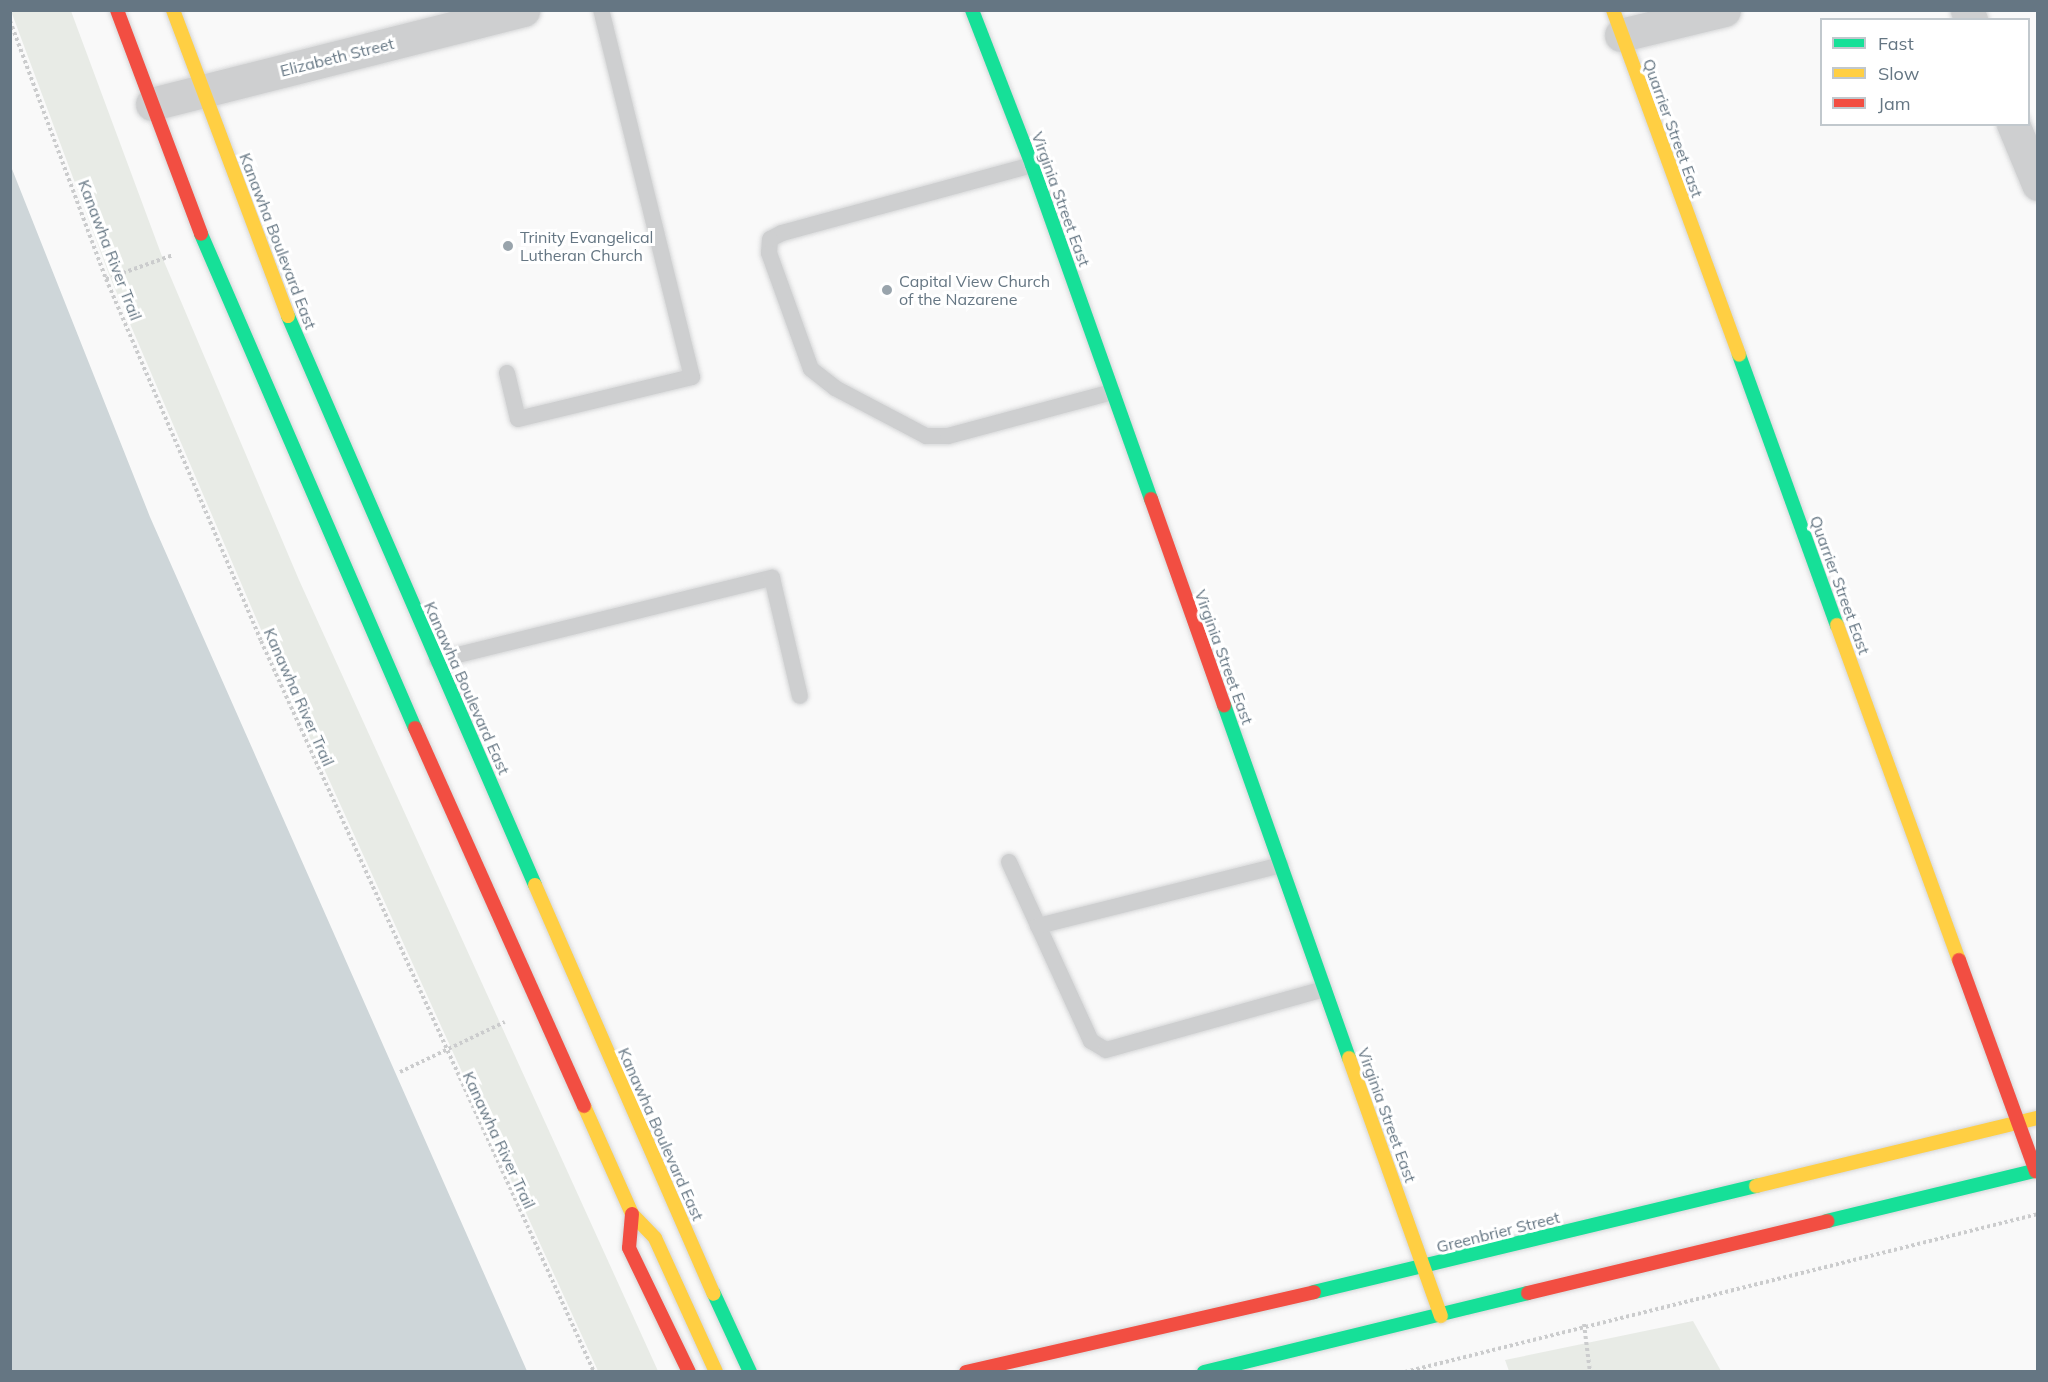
<!DOCTYPE html>
<html>
<head>
<meta charset="utf-8">
<style>
  body { margin:0 }
  #map { position:relative; width:2048px; height:1382px; overflow:hidden; background:#f9f9f9; font-family:Mulish,sans-serif }
  div>[style] { position:absolute }
  .green>* { inset:0; background:#e8ebe6 }
  .water>* { inset:0; background:#ced6d9 }
  .path>* { height:4px; margin-top:-2px; transform-origin:0; background:repeating-linear-gradient(90deg,#cbcccd 0 3px,transparent 0 6px) }
  .roads { filter:drop-shadow(0 0 2px #d5d6d7) drop-shadow(0 0 2px #d5d6d7) }
  .lane>* { height:16px; margin:-8px; padding:0 8px; transform-origin:8px; border-radius:8px; background:#cecfd0 }
  .street>* { height:33px; margin:-16.5px; padding:0 16.5px; transform-origin:16.5px; border-radius:16.5px; background:#cecfd0 }
  .fast>* { height:14px; margin:-7px; padding:0 7px; transform-origin:7px; border-radius:7px; background:#16e098 }
  .slow>* { height:14px; margin:-7px; padding:0 7px; transform-origin:7px; border-radius:7px; background:#ffcf43 }
  .jam>* { height:14px; margin:-7px; padding:0 7px; transform-origin:7px; border-radius:7px; background:#f24e42 }
  .dots>* { width:16px; height:16px; translate:-50% -50%; box-sizing:border-box; border:3px solid #fff; border-radius:50% }
  span { translate:-50% -50%; white-space:nowrap; text-align:center; line-height:1.15; -webkit-text-stroke:6px #fff; paint-order:stroke }
  .street-label { font-size:16px; color:#657683 }
  .poi-label { font-size:16px; color:#657683 }
  .left { translate:0 -50%; text-align:left }
  .frame { position:absolute; inset:0; border:12px solid #657683; pointer-events:none }
  .legend { position:absolute; left:1820px; top:18px; width:210px; height:108px; box-sizing:border-box; background:#fff; border:2px solid #c1c8cd; margin:0; padding:8px 10px; list-style:none; font-size:18px; color:#657683 }
  .legend li { display:flex; align-items:center; gap:12px; height:30px }
  .legend b { width:30px; border:2px solid #c1c8cd }
</style>
</head>
<body>
<div id="map">
  <div class="green">
    <div style="clip-path:polygon(11px 11px,71px 11px,163px 259px,299px 580px,658px 1371px,598px 1371px,265px 639px,110px 277px)"></div>
    <div style="clip-path:polygon(1693px 1321px,1721px 1371px,1509px 1371px,1505px 1360px)"></div>
  </div>
  <div class="water">
    <div style="clip-path:polygon(10px 164px,150px 517px,527px 1371px,11px 1371px)"></div>
  </div>
  <div class="path">
    <div style="left:10px;top:21px;width:275px;rotate:69.6deg"></div>
    <div style="left:106px;top:279px;width:394px;rotate:66.8deg"></div>
    <div style="left:261px;top:641px;width:803px;rotate:65.51deg"></div>
    <div style="left:106px;top:279px;width:71px;rotate:-19.7deg"></div>
    <div style="left:400px;top:1072px;width:116px;rotate:-25.5deg"></div>
    <div style="left:1584px;top:1324px;width:48px;rotate:82.9deg"></div>
    <div style="left:1405px;top:1372px;width:652px;rotate:-14.01deg"></div>
  </div>
  <div class="roads">
    <div class="lane">
      <div style="left:1032px;top:165px;width:259px;rotate:164.8deg"></div>
      <div style="left:782px;top:233px;width:13px;rotate:153deg"></div>
      <div style="left:770px;top:239px;width:14px;rotate:94deg"></div>
      <div style="left:769px;top:253px;width:123px;rotate:70.1deg"></div>
      <div style="left:811px;top:369px;width:31px;rotate:38deg"></div>
      <div style="left:835px;top:388px;width:103px;rotate:27.8deg"></div>
      <div style="left:926px;top:436px;width:22px"></div>
      <div style="left:948px;top:436px;width:170px;rotate:-15deg"></div>
      <div style="left:507px;top:373px;width:47px;rotate:76.6deg"></div>
      <div style="left:518px;top:419px;width:179px;rotate:-13.6deg"></div>
      <div style="left:692px;top:377px;width:378px;rotate:-103.9deg"></div>
      <div style="left:437px;top:660px;width:345px;rotate:-13.8deg"></div>
      <div style="left:772px;top:578px;width:121px;rotate:76.7deg"></div>
      <div style="left:1009px;top:862px;width:197px;rotate:65.4deg"></div>
      <div style="left:1091px;top:1041px;width:17px;rotate:31deg"></div>
      <div style="left:1106px;top:1050px;width:226px;rotate:-15.6deg"></div>
      <div style="left:1038px;top:926px;width:250px;rotate:-14.1deg"></div>
    </div>
    <div class="street">
      <div style="left:1967px;top:10px;width:11px;rotate:68deg"></div>
      <div style="left:1621px;top:35px;width:106px;rotate:-13.6deg"></div>
      <div style="left:152px;top:104px;width:383px;rotate:-14.2deg"></div>
      <div style="left:2013px;top:124px;width:65px;rotate:67.4deg"></div>
    </div>
    <div class="fast">
      <div style="left:972px;top:10px;width:166px;rotate:68.8deg"></div>
      <div style="left:1032px;top:165px;width:355px;rotate:70.4deg"></div>
      <div style="left:201px;top:234px;width:538px;rotate:66.58deg"></div>
      <div style="left:288px;top:316px;width:620px;rotate:66.53deg"></div>
      <div style="left:1739px;top:355px;width:287px;rotate:70.1deg"></div>
      <div style="left:1224px;top:705px;width:374px;rotate:70.5deg"></div>
      <div style="left:1827px;top:1221px;width:217px;rotate:-13.6deg"></div>
      <div style="left:1314px;top:1292px;width:455px;rotate:-13.5deg"></div>
      <div style="left:714px;top:1294px;width:86px;rotate:65.2deg"></div>
      <div style="left:1204px;top:1372px;width:333px;rotate:-13.7deg"></div>
    </div>
    <div class="slow">
      <div style="left:173px;top:10px;width:327px;rotate:69.4deg"></div>
      <div style="left:1613px;top:10px;width:367px;rotate:69.9deg"></div>
      <div style="left:1837px;top:625px;width:357px;rotate:70deg"></div>
      <div style="left:535px;top:885px;width:446px;rotate:66.4deg"></div>
      <div style="left:1349px;top:1058px;width:274px;rotate:70.4deg"></div>
      <div style="left:584px;top:1106px;width:118px;rotate:66deg"></div>
      <div style="left:632px;top:1214px;width:33px;rotate:46deg"></div>
      <div style="left:655px;top:1238px;width:147px;rotate:65.5deg"></div>
      <div style="left:1756px;top:1186px;width:290px;rotate:-13.6deg"></div>
    </div>
    <div class="jam">
      <div style="left:117px;top:10px;width:239px;rotate:69.4deg"></div>
      <div style="left:1151px;top:499px;width:219px;rotate:70.5deg"></div>
      <div style="left:415px;top:728px;width:414px;rotate:65.9deg"></div>
      <div style="left:1959px;top:960px;width:225px;rotate:70deg"></div>
      <div style="left:632px;top:1214px;width:34px;rotate:95deg"></div>
      <div style="left:629px;top:1248px;width:138px;rotate:64.2deg"></div>
      <div style="left:1528px;top:1293px;width:308px;rotate:-13.5deg"></div>
      <div style="left:966px;top:1372px;width:357px;rotate:-12.9deg"></div>
    </div>
  </div>
  <div class="dots">
    <div style="left:508px;top:246px;background:#99a4ac"></div>
    <div style="left:887px;top:290px;background:#99a4ac"></div>
  </div>
  <div class="street-label">
    <span style="left:337px;top:57px;rotate:-14deg">Elizabeth Street</span>
    <span style="left:1673px;top:128px;rotate:70deg">Quarrier Street East</span>
    <span style="left:1061px;top:199px;rotate:70deg">Virginia Street East</span>
    <span style="left:278px;top:241px;rotate:69deg">Kanawha Boulevard East</span>
    <span style="left:110px;top:250px;rotate:69deg">Kanawha River Trail</span>
    <span style="left:1840px;top:585px;rotate:70deg">Quarrier Street East</span>
    <span style="left:1224px;top:657px;rotate:70deg">Virginia Street East</span>
    <span style="left:467px;top:688px;rotate:66deg">Kanawha Boulevard East</span>
    <span style="left:299px;top:697px;rotate:66deg">Kanawha River Trail</span>
    <span style="left:1387px;top:1115px;rotate:70deg">Virginia Street East</span>
    <span style="left:661px;top:1134px;rotate:66deg">Kanawha Boulevard East</span>
    <span style="left:499px;top:1140px;rotate:65deg">Kanawha River Trail</span>
    <span style="left:1498px;top:1232px;rotate:-14deg">Greenbrier Street</span>
  </div>
  <div class="poi-label">
    <span class="left" style="left:520px;top:246px">Trinity Evangelical<br>Lutheran Church</span>
    <span class="left" style="left:899px;top:290px">Capital View Church<br>of the Nazarene</span>
  </div>
  <div class="frame"></div>
  <ul class="legend">
  <li><b style="height:8px;background:#16e098"></b>Fast</li>
  <li><b style="height:8px;background:#ffcf43"></b>Slow</li>
  <li><b style="height:8px;background:#f24e42"></b>Jam</li>
  </ul>
</div>
</body>
</html>
